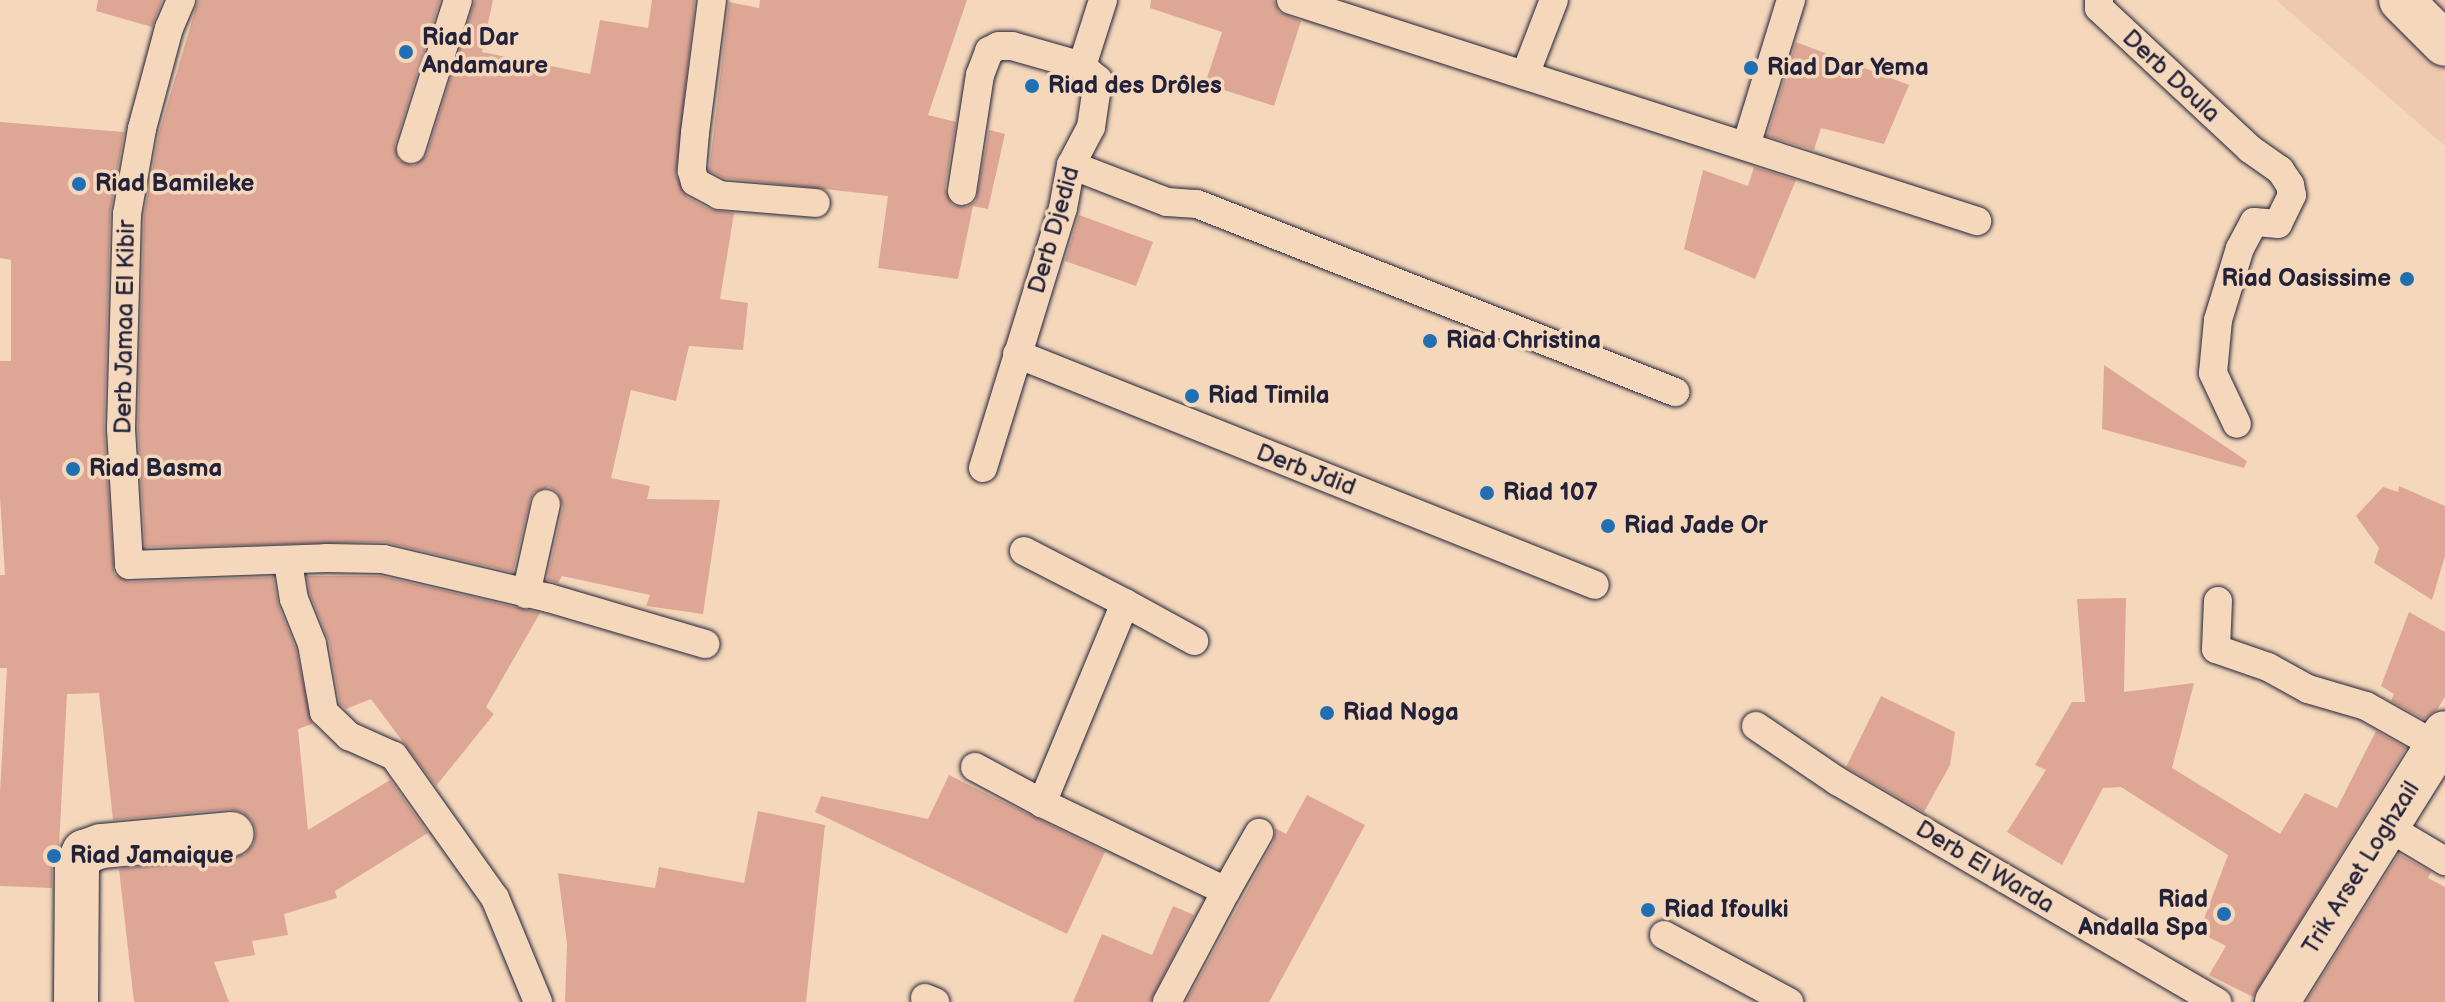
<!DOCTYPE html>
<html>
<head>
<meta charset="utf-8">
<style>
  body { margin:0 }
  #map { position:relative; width:2445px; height:1002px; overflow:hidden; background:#f5d8bb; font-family:"Balsamiq Sans",sans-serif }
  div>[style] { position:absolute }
  .built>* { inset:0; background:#eec9b0 }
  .building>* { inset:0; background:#dea795 }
  .roads { filter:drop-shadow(0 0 2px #22223b) drop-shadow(0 0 2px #22223b) }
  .lane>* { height:28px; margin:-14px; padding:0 14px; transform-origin:14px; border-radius:14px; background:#f5d8bb }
  .street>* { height:44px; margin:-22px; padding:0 22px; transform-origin:22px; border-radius:22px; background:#f5d8bb }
  .dots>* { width:22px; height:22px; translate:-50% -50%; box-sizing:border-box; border:4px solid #f5d8bb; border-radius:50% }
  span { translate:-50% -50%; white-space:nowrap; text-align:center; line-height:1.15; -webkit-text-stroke:7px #f5d8bb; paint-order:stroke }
  .poi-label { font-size:24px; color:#22223b; font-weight:700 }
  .left { translate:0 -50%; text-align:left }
  .right { translate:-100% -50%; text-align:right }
  .street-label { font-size:24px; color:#22223b }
</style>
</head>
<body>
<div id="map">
  <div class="built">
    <div style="clip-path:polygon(2276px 0,2445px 0,2445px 146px)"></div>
  </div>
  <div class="building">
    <div style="clip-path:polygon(98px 0,162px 0,152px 27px,96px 11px)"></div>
    <div style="clip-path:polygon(198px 0,440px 0,395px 144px,398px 160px,414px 166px,427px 154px,475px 0,493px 0,482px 52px,590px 74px,600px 20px,648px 28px,652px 0,695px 0,676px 175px,687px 197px,711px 210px,734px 213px,720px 299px,748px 303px,743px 350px,689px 346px,676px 401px,631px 390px,611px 478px,650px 486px,647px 499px,720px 500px,703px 614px,646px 606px,650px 595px,562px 576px,558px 583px,547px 580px,563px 507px,558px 492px,549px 487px,534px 492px,530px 500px,513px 572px,384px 542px,145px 547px,138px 429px,144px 216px,159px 133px)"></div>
    <div style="clip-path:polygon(760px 0,967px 0,928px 115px,956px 122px,945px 188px,952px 205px,967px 207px,976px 201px,989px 130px,1005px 134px,988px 209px,973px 206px,958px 279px,878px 268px,888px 196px,724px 178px,709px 171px,729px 2px,759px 8px)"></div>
    <div style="clip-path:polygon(1151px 0,1274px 0,1279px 12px,1301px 21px,1274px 106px,1205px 84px,1222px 32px,1150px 8px)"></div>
    <div style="clip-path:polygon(1796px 42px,1909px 85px,1884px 144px,1821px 128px,1814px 150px,1767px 136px)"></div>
    <div style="clip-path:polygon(0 122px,124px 132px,110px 214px,104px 429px,114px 574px,130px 582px,273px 577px,278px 605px,296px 649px,312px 724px,298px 729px,308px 830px,390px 780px,428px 833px,335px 891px,337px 898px,284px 914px,288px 935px,252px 941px,255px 955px,214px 962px,229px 1002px,134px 1002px,119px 869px,245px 855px,254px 844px,256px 831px,252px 820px,242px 812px,229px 809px,113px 820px,99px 693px,67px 694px,59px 847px,52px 865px,52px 888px,0 886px,0 793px,7px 668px,0 668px,0 575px,5px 575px,0 497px,0 361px,11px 361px,11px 260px,0 258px)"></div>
    <div style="clip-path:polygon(1754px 167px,1796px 180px,1755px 279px,1684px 249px,1703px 170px,1748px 186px)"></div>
    <div style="clip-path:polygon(1079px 215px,1153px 242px,1136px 286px,1065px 261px)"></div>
    <div style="clip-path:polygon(2104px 365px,2247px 461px,2244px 468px,2102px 429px)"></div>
    <div style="clip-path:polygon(2399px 486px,2445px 506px,2445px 556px,2432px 600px,2374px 563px,2379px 548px,2356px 516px,2383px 487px,2398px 492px)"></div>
    <div style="clip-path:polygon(307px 576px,381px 576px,540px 613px,486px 707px,494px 714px,436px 786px,371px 699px,346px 709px,340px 704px,329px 641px,310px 594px)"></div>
    <div style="clip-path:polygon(2126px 598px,2124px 692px,2194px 683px,2172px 768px,2280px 834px,2305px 793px,2337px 808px,2376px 731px,2406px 748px,2253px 997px,2209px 975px,2226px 946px,2199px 932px,2228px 855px,2121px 787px,2103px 788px,2062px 865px,2007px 832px,2046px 770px,2035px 765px,2072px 702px,2085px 702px,2077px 599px)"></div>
    <div style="clip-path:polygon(2409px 612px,2445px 632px,2445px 697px,2437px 710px,2424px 719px,2391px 701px,2394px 694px,2381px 686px)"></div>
    <div style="clip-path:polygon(1881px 696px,1955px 732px,1950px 765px,1924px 812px,1846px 767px)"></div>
    <div style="clip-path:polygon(949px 775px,1105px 852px,1067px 934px,815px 812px,821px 796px,928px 819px)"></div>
    <div style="clip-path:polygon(1307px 795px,1365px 825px,1269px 1002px,1186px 1002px,1274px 841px,1275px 828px,1286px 834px)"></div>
    <div style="clip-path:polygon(758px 811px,825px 825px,806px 1002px,565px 1002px,567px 944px,558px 873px,655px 888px,659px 867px,744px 883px)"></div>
    <div style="clip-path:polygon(2399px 854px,2431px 872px,2428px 878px,2445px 887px,2445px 1002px,2306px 1002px)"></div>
    <div style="clip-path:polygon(1173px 906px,1194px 915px,1150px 1002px,1073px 1002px,1102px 934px,1152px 955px)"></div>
  </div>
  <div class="roads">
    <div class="lane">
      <div style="left:181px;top:0;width:30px;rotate:113deg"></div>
      <div style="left:169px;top:28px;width:105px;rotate:105deg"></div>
      <div style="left:142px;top:129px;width:86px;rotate:100deg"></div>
      <div style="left:127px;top:214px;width:215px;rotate:91.6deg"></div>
      <div style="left:121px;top:429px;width:136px;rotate:86.6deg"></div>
      <div style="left:129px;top:565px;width:197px;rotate:-2deg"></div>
      <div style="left:326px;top:558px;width:57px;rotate:1deg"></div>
      <div style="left:383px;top:559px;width:171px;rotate:13.2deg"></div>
      <div style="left:549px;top:598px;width:163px;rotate:16.4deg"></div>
      <div style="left:712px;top:0;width:134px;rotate:97.3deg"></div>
      <div style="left:695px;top:133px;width:38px;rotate:95deg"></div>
      <div style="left:692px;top:171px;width:11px;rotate:75deg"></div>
      <div style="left:695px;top:182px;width:27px;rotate:28deg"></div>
      <div style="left:719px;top:195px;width:97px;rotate:4.7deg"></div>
      <div style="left:1291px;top:0;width:721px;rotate:17.86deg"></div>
      <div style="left:2099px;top:0;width:8px;rotate:90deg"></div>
      <div style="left:2099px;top:8px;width:207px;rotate:43deg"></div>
      <div style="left:2250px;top:149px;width:37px;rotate:35deg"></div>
      <div style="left:2280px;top:170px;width:18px;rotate:56deg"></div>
      <div style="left:2290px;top:185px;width:10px;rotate:79deg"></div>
      <div style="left:2292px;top:195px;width:32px;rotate:116deg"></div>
      <div style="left:2278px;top:224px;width:24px;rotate:-175deg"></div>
      <div style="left:2254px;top:222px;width:30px;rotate:118deg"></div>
      <div style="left:2240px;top:248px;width:75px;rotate:107deg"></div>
      <div style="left:2218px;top:320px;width:53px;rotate:95.4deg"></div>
      <div style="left:2213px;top:373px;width:56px;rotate:64.8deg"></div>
      <div style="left:1525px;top:75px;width:80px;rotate:-68.9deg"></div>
      <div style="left:1746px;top:146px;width:153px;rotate:-72.9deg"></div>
      <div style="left:411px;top:149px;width:156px;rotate:-72.5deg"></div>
      <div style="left:1071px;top:165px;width:103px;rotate:21.1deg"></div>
      <div style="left:1167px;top:202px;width:30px;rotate:4deg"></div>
      <div style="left:1197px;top:204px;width:514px;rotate:21.47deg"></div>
      <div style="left:962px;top:191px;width:117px;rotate:-81.2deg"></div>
      <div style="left:980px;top:75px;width:26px;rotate:-69deg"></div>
      <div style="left:989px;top:51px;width:11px;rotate:-27deg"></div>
      <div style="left:999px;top:46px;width:13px"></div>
      <div style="left:1012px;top:46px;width:73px;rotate:15.9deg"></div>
      <div style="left:1017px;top:354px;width:622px;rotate:21.78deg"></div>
      <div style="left:983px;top:468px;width:272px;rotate:-72.9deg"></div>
      <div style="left:1063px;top:208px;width:44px;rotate:-79.5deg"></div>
      <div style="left:1071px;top:165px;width:43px;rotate:-62.2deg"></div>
      <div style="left:1091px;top:127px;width:48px;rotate:-81.5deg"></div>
      <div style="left:1098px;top:80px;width:21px;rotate:-139deg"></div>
      <div style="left:1082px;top:66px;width:69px;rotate:-72.3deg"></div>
      <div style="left:1024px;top:551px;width:114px;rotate:27.2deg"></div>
      <div style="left:1125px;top:603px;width:217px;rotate:112.5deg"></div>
      <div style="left:1042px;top:803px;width:204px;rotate:25.6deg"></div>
      <div style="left:1226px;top:891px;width:126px;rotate:118deg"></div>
      <div style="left:288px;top:562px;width:37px;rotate:81deg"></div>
      <div style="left:294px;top:599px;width:48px;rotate:68.2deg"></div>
      <div style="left:312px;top:644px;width:69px;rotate:80deg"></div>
      <div style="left:324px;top:712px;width:35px;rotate:44deg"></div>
      <div style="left:349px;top:736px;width:49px;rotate:24deg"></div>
      <div style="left:394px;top:756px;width:174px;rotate:54.6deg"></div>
      <div style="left:495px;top:898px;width:113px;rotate:67.5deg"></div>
      <div style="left:526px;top:594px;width:92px;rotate:-77.5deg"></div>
      <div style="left:2218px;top:601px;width:48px;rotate:92.4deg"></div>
      <div style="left:2216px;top:649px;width:55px;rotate:19.1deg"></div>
      <div style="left:2268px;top:667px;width:46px;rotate:28.8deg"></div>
      <div style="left:2308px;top:689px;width:60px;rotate:16.3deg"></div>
      <div style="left:2366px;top:706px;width:81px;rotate:29.4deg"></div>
      <div style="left:1125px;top:603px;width:79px;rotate:28.8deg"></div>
      <div style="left:1756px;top:726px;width:98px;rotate:34.2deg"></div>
      <div style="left:1837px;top:781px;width:440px;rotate:30.2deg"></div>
      <div style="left:975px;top:767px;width:76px;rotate:28.2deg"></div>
      <div style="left:2386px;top:826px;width:69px;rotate:30.7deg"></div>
      <div style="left:1226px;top:891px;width:67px;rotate:-60.4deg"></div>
      <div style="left:1664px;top:935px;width:142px;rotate:28.2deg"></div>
      <div style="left:925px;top:998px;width:11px;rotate:22deg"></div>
    </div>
    <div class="street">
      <div style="left:2401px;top:0;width:62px;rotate:45deg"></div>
      <div style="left:76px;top:1002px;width:136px;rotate:-89.6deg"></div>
      <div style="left:77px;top:866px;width:16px;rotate:-63deg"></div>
      <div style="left:84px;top:852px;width:18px;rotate:-19deg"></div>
      <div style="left:101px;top:846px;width:131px;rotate:-5.3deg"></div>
      <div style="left:2277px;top:1002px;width:317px;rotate:-58deg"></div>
    </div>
  </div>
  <div class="dots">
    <div style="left:406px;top:52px;background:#1f6fb2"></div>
    <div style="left:1751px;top:68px;background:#1f6fb2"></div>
    <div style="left:1032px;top:86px;background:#1f6fb2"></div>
    <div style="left:79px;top:184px;background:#1f6fb2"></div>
    <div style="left:2407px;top:279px;background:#1f6fb2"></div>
    <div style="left:1430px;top:341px;background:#1f6fb2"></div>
    <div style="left:1192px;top:396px;background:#1f6fb2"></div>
    <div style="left:73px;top:469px;background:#1f6fb2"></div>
    <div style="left:1487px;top:493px;background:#1f6fb2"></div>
    <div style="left:1608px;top:526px;background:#1f6fb2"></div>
    <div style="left:1327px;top:713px;background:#1f6fb2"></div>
    <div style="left:54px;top:856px;background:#1f6fb2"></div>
    <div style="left:1648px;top:910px;background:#1f6fb2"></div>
    <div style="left:2224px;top:914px;background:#1f6fb2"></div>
  </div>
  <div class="poi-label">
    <span class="left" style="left:422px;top:52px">Riad Dar<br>Andamaure</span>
    <span class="left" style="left:1767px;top:68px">Riad Dar Yema</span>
    <span class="left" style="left:1048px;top:86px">Riad des Drôles</span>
    <span class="left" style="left:95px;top:184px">Riad Bamileke</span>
    <span class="right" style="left:2391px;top:279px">Riad Oasissime</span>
    <span class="left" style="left:1446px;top:341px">Riad Christina</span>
    <span class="left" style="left:1208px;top:396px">Riad Timila</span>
    <span class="left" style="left:89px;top:469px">Riad Basma</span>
    <span class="left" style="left:1503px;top:493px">Riad 107</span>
    <span class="left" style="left:1624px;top:526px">Riad Jade Or</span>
    <span class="left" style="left:1343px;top:713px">Riad Noga</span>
    <span class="left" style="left:70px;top:856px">Riad Jamaique</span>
    <span class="right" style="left:2208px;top:914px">Riad<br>Andalla Spa</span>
    <span class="left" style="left:1664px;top:910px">Riad Ifoulki</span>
  </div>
  <div class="street-label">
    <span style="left:2171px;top:76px;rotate:43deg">Derb Doula</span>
    <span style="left:1054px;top:230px;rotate:-74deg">Derb Djedid</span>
    <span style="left:125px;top:327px;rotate:-89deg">Derb Jamaa El Kibir</span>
    <span style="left:1306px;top:470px;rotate:21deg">Derb Jdid</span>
    <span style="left:1985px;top:867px;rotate:31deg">Derb El Warda</span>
    <span style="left:2361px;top:868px;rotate:-58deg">Trik Arset Loghzail</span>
  </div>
</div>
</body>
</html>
